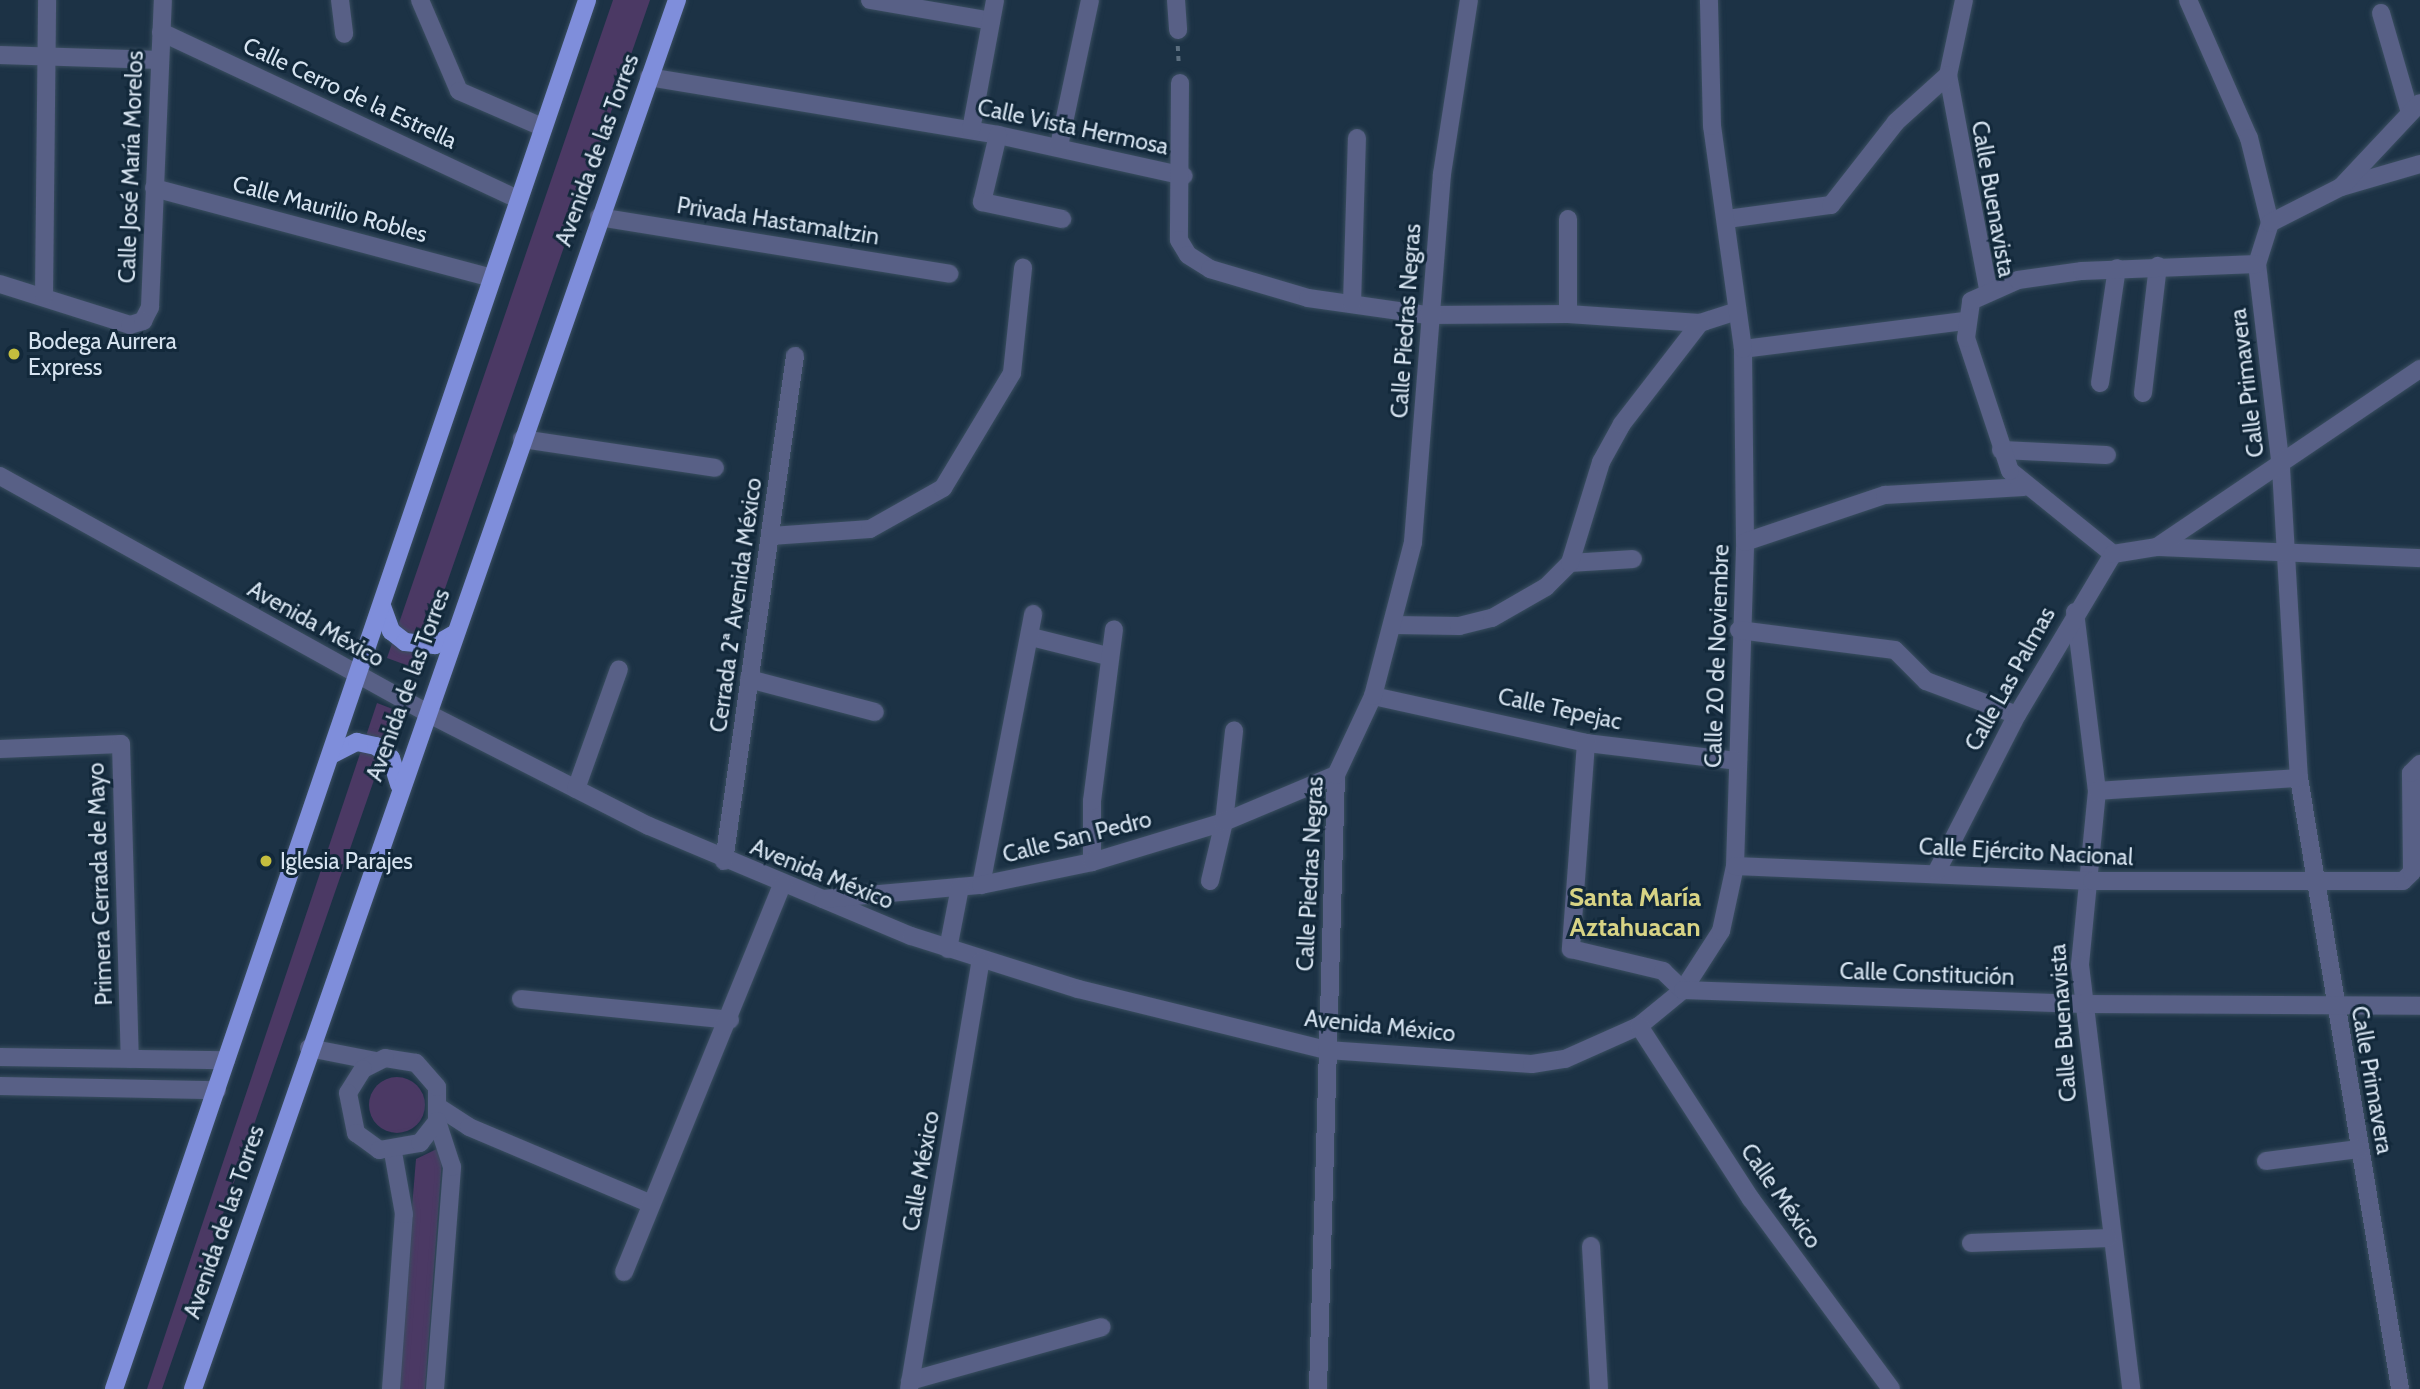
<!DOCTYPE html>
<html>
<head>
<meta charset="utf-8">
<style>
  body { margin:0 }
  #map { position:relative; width:2420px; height:1389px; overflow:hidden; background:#1c3245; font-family:Cabin,sans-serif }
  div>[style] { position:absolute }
  .green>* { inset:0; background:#4b3964 }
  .round { border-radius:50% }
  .path>* { height:3.5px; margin-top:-1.75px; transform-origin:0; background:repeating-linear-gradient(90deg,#5b6e7f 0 5px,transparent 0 10px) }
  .roads { filter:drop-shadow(0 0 2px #3a4e60) drop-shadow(0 0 2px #3a4e60) }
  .minor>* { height:18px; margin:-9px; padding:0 9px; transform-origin:9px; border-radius:9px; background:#586086 }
  .major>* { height:18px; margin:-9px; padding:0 9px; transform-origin:9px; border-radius:9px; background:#7f8edb }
  .dots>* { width:19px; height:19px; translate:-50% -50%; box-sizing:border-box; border:4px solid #12283a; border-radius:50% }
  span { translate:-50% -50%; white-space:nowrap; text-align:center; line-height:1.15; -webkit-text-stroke:6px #12283a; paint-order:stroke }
  .street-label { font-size:23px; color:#d6e3f0 }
  .poi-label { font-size:23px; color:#d6e3f0 }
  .left { translate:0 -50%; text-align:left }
  .quarter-label { font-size:26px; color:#d7d385; font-weight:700 }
</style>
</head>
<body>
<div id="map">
  <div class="green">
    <div style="clip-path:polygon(613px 0,650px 0,417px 669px,387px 658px)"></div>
    <div style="clip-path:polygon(377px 703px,398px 711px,162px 1389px,147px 1389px)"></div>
    <div class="round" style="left:369px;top:1077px;width:56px;height:56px"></div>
    <div style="clip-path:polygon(443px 1146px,425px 1389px,397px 1389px,416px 1159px)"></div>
  </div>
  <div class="path">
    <div style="left:1178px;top:46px;width:20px;rotate:87deg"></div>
  </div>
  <div class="roads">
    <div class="minor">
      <div style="left:340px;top:0;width:34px;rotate:83deg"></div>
      <div style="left:420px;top:0;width:99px;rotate:66.8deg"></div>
      <div style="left:459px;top:91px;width:90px;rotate:23.4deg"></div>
      <div style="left:870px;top:0;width:123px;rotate:9.8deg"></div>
      <div style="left:1176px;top:0;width:30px;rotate:86deg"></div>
      <div style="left:1964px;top:0;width:77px;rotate:102deg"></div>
      <div style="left:1948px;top:75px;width:218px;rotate:79.4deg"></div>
      <div style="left:2188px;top:0;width:151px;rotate:66.2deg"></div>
      <div style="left:2249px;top:138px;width:88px;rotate:76.1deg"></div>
      <div style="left:2270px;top:223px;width:43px;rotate:107.6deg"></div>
      <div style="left:2257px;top:264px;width:205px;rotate:83.3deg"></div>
      <div style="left:2281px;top:468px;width:311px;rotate:86.7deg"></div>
      <div style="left:2299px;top:778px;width:619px;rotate:80.61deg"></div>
      <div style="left:2381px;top:13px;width:104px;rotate:73.8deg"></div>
      <div style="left:161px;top:32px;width:394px;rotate:25.1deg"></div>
      <div style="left:0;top:55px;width:160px;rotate:1.8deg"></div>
      <div style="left:649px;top:77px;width:354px;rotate:9.4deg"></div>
      <div style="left:998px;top:135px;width:190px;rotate:12.4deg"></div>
      <div style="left:1180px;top:83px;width:157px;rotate:90.4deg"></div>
      <div style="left:1179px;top:240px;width:17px;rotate:59deg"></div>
      <div style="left:1188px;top:255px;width:26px;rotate:32deg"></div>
      <div style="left:1210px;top:269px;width:102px;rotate:16.5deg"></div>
      <div style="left:1308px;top:298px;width:121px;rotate:8.1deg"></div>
      <div style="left:1428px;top:315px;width:140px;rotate:-0.4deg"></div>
      <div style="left:1568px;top:314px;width:132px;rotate:3.9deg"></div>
      <div style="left:1700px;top:323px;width:39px;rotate:-18deg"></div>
      <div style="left:971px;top:130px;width:132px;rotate:-79.5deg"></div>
      <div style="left:998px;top:135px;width:69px;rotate:103.4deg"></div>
      <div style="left:982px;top:202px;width:82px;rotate:12deg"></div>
      <div style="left:1059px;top:146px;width:149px;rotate:-78deg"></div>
      <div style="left:2341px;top:187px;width:82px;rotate:-16.2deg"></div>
      <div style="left:154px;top:188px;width:350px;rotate:14.9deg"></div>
      <div style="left:599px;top:217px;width:355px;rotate:9.2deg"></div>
      <div style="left:1727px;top:219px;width:105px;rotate:-7.7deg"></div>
      <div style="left:1831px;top:205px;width:105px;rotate:-51.9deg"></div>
      <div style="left:1896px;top:122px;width:70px;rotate:-42.1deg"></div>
      <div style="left:2270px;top:223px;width:80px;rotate:-26.9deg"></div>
      <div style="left:2341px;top:187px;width:115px;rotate:-46.8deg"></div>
      <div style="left:0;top:284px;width:136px;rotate:17.5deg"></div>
      <div style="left:130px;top:325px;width:14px;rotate:-17deg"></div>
      <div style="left:143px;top:321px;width:16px;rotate:-63deg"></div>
      <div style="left:150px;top:307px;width:307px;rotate:-87.6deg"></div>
      <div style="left:44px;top:296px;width:296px;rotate:-89.4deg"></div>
      <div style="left:1352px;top:304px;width:166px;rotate:-88.3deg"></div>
      <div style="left:1568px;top:314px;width:95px;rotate:-90deg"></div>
      <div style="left:1743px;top:349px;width:224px;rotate:-7.2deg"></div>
      <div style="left:2100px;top:383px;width:116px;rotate:-81.6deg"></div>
      <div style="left:2143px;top:393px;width:128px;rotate:-83.3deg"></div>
      <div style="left:522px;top:439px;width:195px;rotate:8.5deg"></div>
      <div style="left:2001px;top:450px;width:106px;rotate:2.7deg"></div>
      <div style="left:0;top:476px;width:486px;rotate:29deg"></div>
      <div style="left:425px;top:712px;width:251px;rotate:27deg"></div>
      <div style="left:649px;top:826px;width:284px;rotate:22.8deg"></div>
      <div style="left:911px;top:936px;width:175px;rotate:17.6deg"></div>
      <div style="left:1078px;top:989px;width:256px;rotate:13.8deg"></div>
      <div style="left:1327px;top:1050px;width:205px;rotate:3.9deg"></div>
      <div style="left:1532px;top:1064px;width:33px;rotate:-9deg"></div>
      <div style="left:1565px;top:1059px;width:81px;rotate:-24deg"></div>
      <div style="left:1639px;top:1026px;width:57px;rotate:-39.3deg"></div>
      <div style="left:1683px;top:990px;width:70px;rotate:-57.2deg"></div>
      <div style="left:1721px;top:931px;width:66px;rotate:-77.8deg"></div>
      <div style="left:1735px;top:866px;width:324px;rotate:-88.2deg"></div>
      <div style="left:1745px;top:542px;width:193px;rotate:-90.6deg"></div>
      <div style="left:1743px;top:349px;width:225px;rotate:-97.9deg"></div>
      <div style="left:1712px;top:126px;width:126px;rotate:-91.4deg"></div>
      <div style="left:771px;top:536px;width:99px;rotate:-4deg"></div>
      <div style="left:870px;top:529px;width:84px;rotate:-29.3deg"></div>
      <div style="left:943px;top:488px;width:134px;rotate:-59deg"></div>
      <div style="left:1012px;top:373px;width:106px;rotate:-84deg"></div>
      <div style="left:1745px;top:542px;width:148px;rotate:-18.6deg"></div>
      <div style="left:1885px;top:495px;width:139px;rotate:-3.3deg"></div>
      <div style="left:2157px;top:547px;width:263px;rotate:2.4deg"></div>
      <div style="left:2113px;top:554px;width:132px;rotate:-141.1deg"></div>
      <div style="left:2010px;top:471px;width:140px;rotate:-108.3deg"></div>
      <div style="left:1966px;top:338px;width:37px;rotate:-82deg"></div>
      <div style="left:1971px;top:301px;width:51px;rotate:-24.1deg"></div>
      <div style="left:2018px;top:280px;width:65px;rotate:-8deg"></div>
      <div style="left:2082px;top:271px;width:175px;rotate:-2.3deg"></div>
      <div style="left:1570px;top:563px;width:63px;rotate:-3.6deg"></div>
      <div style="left:2075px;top:612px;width:180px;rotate:83deg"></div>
      <div style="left:2097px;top:791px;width:175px;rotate:95.6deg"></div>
      <div style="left:2080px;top:965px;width:427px;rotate:83.1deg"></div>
      <div style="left:1394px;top:625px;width:65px;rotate:0.9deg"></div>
      <div style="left:1459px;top:626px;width:34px;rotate:-14deg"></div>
      <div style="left:1492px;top:618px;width:62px;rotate:-29.9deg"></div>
      <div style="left:1546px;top:587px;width:34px;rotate:-45deg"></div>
      <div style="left:1570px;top:563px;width:106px;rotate:-72.9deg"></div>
      <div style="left:1601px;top:462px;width:43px;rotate:-61.1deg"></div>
      <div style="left:1622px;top:424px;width:128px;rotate:-52.3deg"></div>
      <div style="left:1739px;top:630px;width:157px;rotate:7.3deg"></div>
      <div style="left:1895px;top:650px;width:44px;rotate:45deg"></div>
      <div style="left:1926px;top:681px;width:97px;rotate:20.5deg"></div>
      <div style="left:1031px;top:637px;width:78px;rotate:14deg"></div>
      <div style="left:749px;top:679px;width:130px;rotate:14.7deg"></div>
      <div style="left:1373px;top:696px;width:218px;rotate:12.4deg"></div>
      <div style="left:1586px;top:743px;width:153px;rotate:6.8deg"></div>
      <div style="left:1586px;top:743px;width:207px;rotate:94.2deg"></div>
      <div style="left:1571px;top:949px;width:95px;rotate:13.4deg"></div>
      <div style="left:1663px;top:971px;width:28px;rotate:44deg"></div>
      <div style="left:0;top:749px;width:121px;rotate:-2.4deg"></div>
      <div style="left:121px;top:744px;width:315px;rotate:88.4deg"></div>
      <div style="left:576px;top:789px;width:127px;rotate:-70.3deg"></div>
      <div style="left:2097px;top:791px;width:202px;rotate:-3.7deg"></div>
      <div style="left:724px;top:861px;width:510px;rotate:-82deg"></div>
      <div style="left:1092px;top:862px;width:61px;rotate:-90deg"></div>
      <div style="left:1092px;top:801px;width:173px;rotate:-82.7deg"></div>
      <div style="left:1735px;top:866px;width:357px;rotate:2.4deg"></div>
      <div style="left:2092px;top:881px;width:311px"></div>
      <div style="left:2403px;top:881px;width:13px;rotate:-45deg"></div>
      <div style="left:2412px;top:872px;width:99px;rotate:-90.6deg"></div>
      <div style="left:2411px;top:773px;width:13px;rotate:-45deg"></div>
      <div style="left:1937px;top:871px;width:175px;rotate:-62.9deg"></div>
      <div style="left:2017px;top:715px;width:187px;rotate:-59.2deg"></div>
      <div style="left:2113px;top:554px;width:45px;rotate:-9deg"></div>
      <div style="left:2157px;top:547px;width:318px;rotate:-34.1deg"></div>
      <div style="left:1210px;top:881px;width:61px;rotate:-76.7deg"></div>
      <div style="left:1224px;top:822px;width:92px;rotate:-83.7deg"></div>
      <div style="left:981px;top:885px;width:276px;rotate:-79.1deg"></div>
      <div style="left:823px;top:899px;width:159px;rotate:-5.1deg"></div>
      <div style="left:981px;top:885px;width:113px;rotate:-11.7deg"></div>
      <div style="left:1092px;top:862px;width:138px;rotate:-16.9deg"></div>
      <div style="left:1224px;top:822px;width:121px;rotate:-22.8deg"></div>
      <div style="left:948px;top:949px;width:63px;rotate:-79deg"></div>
      <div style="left:1683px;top:990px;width:400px;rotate:2deg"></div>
      <div style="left:2083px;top:1004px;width:337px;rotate:0.3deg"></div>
      <div style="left:521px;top:999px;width:210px;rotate:5.7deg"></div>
      <div style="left:1639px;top:1026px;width:206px;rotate:57.1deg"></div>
      <div style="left:1751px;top:1199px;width:236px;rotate:53.6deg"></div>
      <div style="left:309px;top:1048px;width:67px;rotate:11.1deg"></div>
      <div style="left:0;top:1057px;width:226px;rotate:0.8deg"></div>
      <div style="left:0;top:1086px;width:217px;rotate:1.1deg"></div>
      <div style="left:440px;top:1108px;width:35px;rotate:33deg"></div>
      <div style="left:469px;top:1127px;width:195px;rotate:22.9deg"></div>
      <div style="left:2266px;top:1161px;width:94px;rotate:-7.4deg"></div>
      <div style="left:1971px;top:1243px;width:137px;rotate:-2.1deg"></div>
      <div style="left:1591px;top:1246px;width:143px;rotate:86.8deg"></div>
      <div style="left:624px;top:1272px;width:419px;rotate:-67.8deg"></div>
      <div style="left:910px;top:1381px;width:199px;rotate:-15.7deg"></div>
      <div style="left:391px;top:1389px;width:175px;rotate:-85.8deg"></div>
      <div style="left:404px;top:1214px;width:63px;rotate:-100.1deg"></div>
      <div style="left:435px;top:1389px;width:223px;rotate:-85.6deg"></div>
      <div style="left:452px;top:1167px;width:48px;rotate:-108.1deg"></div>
      <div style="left:437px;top:1121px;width:34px;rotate:-90deg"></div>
      <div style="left:437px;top:1087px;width:32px;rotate:-131deg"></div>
      <div style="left:416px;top:1063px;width:31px;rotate:-171deg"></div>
      <div style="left:385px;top:1058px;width:25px;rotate:153deg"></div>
      <div style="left:363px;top:1069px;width:28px;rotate:122deg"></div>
      <div style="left:348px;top:1093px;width:41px;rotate:78.7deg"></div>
      <div style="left:356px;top:1133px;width:29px;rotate:36deg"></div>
      <div style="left:379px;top:1150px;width:42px;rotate:-9.7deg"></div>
      <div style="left:420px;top:1143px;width:28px;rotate:-52deg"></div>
      <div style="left:909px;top:1389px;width:434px;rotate:-80.5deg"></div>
      <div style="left:1318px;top:1389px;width:614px;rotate:-88.32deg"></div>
      <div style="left:1336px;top:775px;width:87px;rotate:-64.9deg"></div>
      <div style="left:1373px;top:696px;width:159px;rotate:-75.4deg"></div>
      <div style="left:1413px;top:542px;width:369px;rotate:-85.5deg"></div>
      <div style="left:1442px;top:174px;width:176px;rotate:-81.2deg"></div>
    </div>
    <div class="major">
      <div style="left:382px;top:606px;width:27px;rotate:70deg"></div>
      <div style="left:391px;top:631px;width:18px;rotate:38deg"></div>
      <div style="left:405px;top:642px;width:30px;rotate:6deg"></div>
      <div style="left:435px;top:645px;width:20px;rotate:-30deg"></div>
      <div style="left:331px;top:755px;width:29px;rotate:-27deg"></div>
      <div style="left:357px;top:742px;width:19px;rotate:12deg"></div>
      <div style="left:376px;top:746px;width:19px;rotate:39deg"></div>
      <div style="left:391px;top:758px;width:28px;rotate:73deg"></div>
      <div style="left:114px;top:1389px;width:1467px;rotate:-71.19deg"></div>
      <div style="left:193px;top:1389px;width:1471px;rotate:-70.79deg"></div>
    </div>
  </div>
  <div class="dots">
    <div style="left:14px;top:354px;background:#c4bd3e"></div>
    <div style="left:266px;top:861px;background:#c4bd3e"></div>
  </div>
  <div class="street-label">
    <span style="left:350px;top:93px;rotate:25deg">Calle Cerro de la Estrella</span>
    <span style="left:1073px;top:127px;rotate:12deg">Calle Vista Hermosa</span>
    <span style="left:597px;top:150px;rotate:-70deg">Avenida de las Torres</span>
    <span style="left:131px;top:167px;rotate:-88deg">Calle José María Morelos</span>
    <span style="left:1993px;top:199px;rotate:80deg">Calle Buenavista</span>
    <span style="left:330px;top:209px;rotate:15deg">Calle Maurilio Robles</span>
    <span style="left:778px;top:221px;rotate:9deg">Privada Hastamaltzin</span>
    <span style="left:1406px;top:321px;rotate:-86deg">Calle Piedras Negras</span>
    <span style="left:2247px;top:383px;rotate:-97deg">Calle Primavera</span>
    <span style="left:736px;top:605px;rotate:-82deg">Cerrada 2ª Avenida México</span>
    <span style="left:316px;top:624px;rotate:29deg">Avenida México</span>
    <span style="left:1717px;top:656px;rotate:-88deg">Calle 20 de Noviembre</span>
    <span style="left:2010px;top:679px;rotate:-61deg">Calle Las Palmas</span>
    <span style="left:408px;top:685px;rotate:-70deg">Avenida de las Torres</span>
    <span style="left:1560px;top:709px;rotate:12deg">Calle Tepejac</span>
    <span style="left:1077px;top:837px;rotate:-14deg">Calle San Pedro</span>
    <span style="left:2026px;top:852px;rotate:3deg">Calle Ejército Nacional</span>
    <span style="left:822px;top:874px;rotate:22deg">Avenida México</span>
    <span style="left:1310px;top:874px;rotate:-87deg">Calle Piedras Negras</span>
    <span style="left:100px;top:884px;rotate:-92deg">Primera Cerrada de Mayo</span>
    <span style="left:1927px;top:974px;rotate:2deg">Calle Constitución</span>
    <span style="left:2063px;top:1023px;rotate:-94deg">Calle Buenavista</span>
    <span style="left:1380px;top:1026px;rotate:6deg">Avenida México</span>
    <span style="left:2372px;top:1080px;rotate:80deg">Calle Primavera</span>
    <span style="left:921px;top:1171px;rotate:-80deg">Calle México</span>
    <span style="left:1781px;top:1196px;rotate:55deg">Calle México</span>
    <span style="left:224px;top:1222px;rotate:-71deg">Avenida de las Torres</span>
  </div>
  <div class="poi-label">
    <span class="left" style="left:28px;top:354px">Bodega Aurrera<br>Express</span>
    <span class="left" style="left:280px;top:861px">Iglesia Parajes</span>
  </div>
  <div class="quarter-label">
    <span style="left:1635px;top:913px">Santa María<br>Aztahuacan</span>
  </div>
</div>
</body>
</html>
